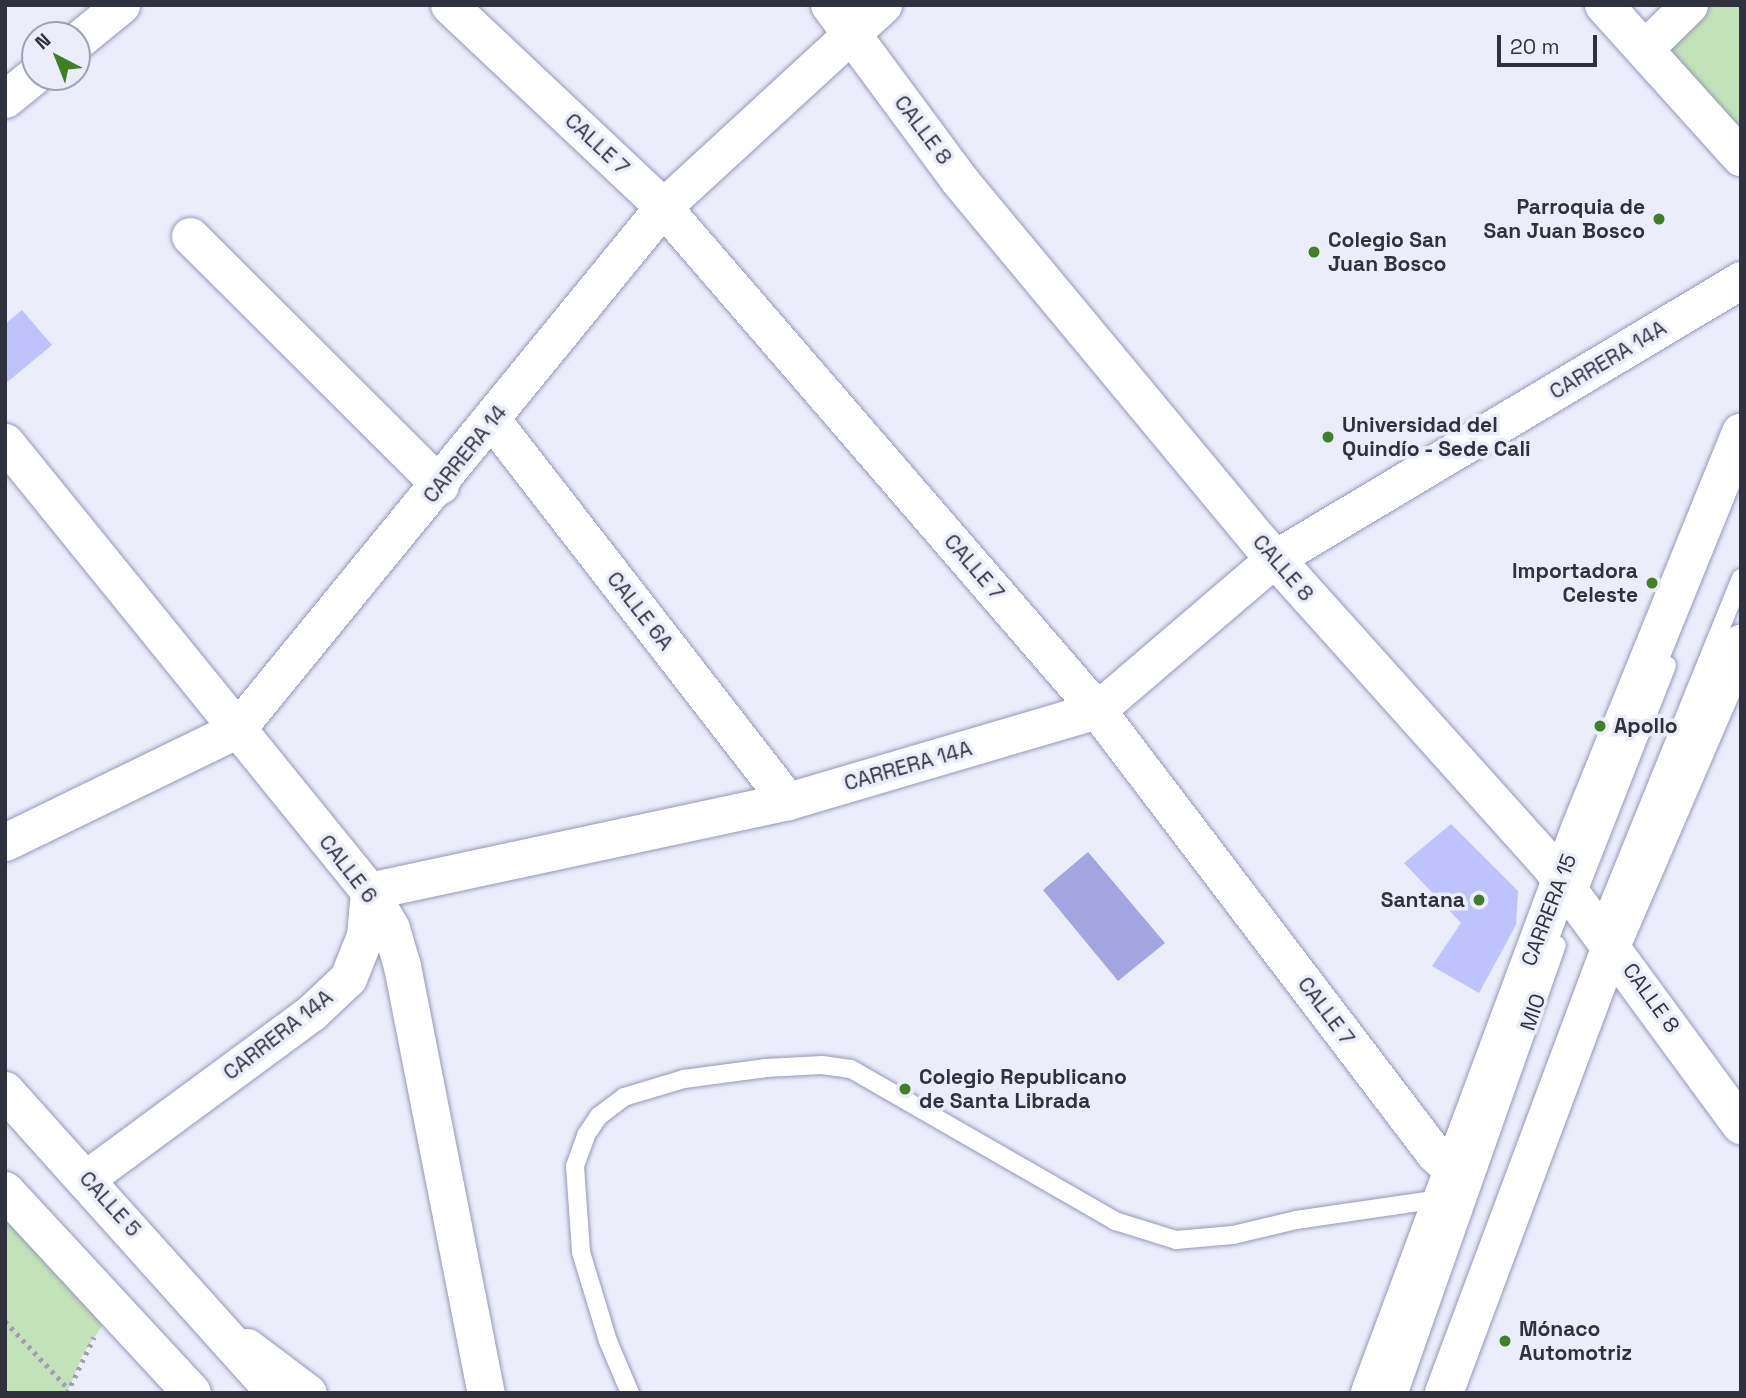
<!DOCTYPE html>
<html>
<head>
<meta charset="utf-8">
<style>
  body { margin:0 }
  #map { position:relative; width:1746px; height:1398px; overflow:hidden; background:#ebedfb; font-family:"Space Grotesk",sans-serif }
  div>[style] { position:absolute }
  .green>* { inset:0; background:#c2e2b8 }
  .water>* { inset:0; background:#a2a5df }
  .building>* { inset:0; background:#bec2fd }
  .path>* { height:4.5px; margin-top:-2.25px; transform-origin:0; background:repeating-linear-gradient(90deg,#a0a1af 0 3.5px,transparent 0 8.5px) }
  .roads { filter:drop-shadow(0 0 2px #9597b9) drop-shadow(0 0 2px #9597b9) }
  .lane>* { height:18px; margin:-9px; padding:0 9px; transform-origin:9px; border-radius:9px; background:#fff }
  .street>* { height:37px; margin:-18.5px; padding:0 18.5px; transform-origin:18.5px; border-radius:18.5px; background:#fff }
  .secondary>* { height:38px; margin:-19px; padding:0 19px; transform-origin:19px; border-radius:19px; background:#fff }
  .primary>* { height:38px; margin:-19px; padding:0 19px; transform-origin:19px; border-radius:19px; background:#fff }
  .dots>* { width:19px; height:19px; translate:-50% -50%; box-sizing:border-box; border:4px solid #ebedfb; border-radius:50% }
  span { translate:-50% -50%; white-space:nowrap; text-align:center; line-height:1.15; -webkit-text-stroke:7px #ebedfb; paint-order:stroke }
  .street-label { font-size:21px; color:#30313e }
  .poi-label { font-size:21px; color:#30313e; font-weight:700 }
  .right { translate:-100% -50%; text-align:right }
  .left { translate:0 -50%; text-align:left }
  .frame { position:absolute; inset:0; border:7px solid #30313e; pointer-events:none }
  .north { position:absolute; left:21px; top:21px; width:70px; height:70px; box-sizing:border-box; background:#ebedfb; border:2px solid #a0a2af; border-radius:50%; rotate:318deg; font-size:19px; font-weight:700; line-height:28px; text-align:center; color:#30313e }
  .north::after { content:''; display:block; margin:auto; width:24px; height:32px; background:#3d8124; clip-path:polygon(50% 0,100% 100%,50% 72%,0 100%) }
  .scale { position:absolute; left:1497px; top:35px; width:100px; height:32px; box-sizing:border-box; border:4px solid #30313e; border-top:0; padding-left:9px; font-size:21px; line-height:24px; white-space:nowrap; color:#30313e; -webkit-text-stroke:5px #ebedfb; paint-order:stroke }
</style>
</head>
<body>
<div id="map">
  <div class="green">
    <div style="clip-path:polygon(1689px 5px,1741px 5px,1741px 157px,1644px 49px)"></div>
    <div style="clip-path:polygon(5px 1191px,115px 1307px,83px 1354px,67px 1393px,5px 1393px)"></div>
  </div>
  <div class="water">
    <div style="clip-path:polygon(1088px 852px,1165px 943px,1118px 981px,1043px 890px)"></div>
  </div>
  <div class="building">
    <div style="clip-path:polygon(22px 310px,52px 345px,5px 384px,5px 324px)"></div>
    <div style="clip-path:polygon(1451px 824px,1518px 891px,1516px 925px,1479px 993px,1432px 966px,1461px 923px,1404px 863px)"></div>
  </div>
  <div class="path">
    <div style="left:5px;top:1321px;width:92px;rotate:46.8deg"></div>
    <div style="left:67px;top:1393px;width:62px;rotate:-64.3deg"></div>
  </div>
  <div class="roads">
    <div class="lane">
      <div style="left:1575px;top:900px;width:252px;rotate:-68.6deg"></div>
      <div style="left:1602px;top:920px;width:369px;rotate:-67.9deg"></div>
      <div style="left:630px;top:1393px;width:56px;rotate:-112.9deg"></div>
      <div style="left:608px;top:1341px;width:93px;rotate:-106.9deg"></div>
      <div style="left:581px;top:1252px;width:86px;rotate:-94deg"></div>
      <div style="left:575px;top:1166px;width:33px;rotate:-70deg"></div>
      <div style="left:586px;top:1135px;width:23px;rotate:-56deg"></div>
      <div style="left:599px;top:1116px;width:31px;rotate:-37deg"></div>
      <div style="left:624px;top:1097px;width:63px;rotate:-16.7deg"></div>
      <div style="left:684px;top:1079px;width:83px;rotate:-7.6deg"></div>
      <div style="left:766px;top:1068px;width:56px;rotate:-3.1deg"></div>
      <div style="left:822px;top:1065px;width:29px;rotate:8deg"></div>
      <div style="left:851px;top:1069px;width:305px;rotate:29.9deg"></div>
      <div style="left:1115px;top:1221px;width:64px;rotate:17.3deg"></div>
      <div style="left:1176px;top:1240px;width:57px;rotate:-5deg"></div>
      <div style="left:1233px;top:1235px;width:65px;rotate:-13.4deg"></div>
      <div style="left:1296px;top:1220px;width:146px;rotate:-8.3deg"></div>
      <div style="left:1399px;top:1393px;width:475px;rotate:-70.6deg"></div>
    </div>
    <div class="street">
      <div style="left:449px;top:5px;width:294px;rotate:43.3deg"></div>
      <div style="left:663px;top:207px;width:664px;rotate:49.21deg"></div>
      <div style="left:1097px;top:710px;width:557px;rotate:52.74deg"></div>
      <div style="left:1434px;top:1153px;width:25px;rotate:43deg"></div>
      <div style="left:77px;top:41px;width:57px;rotate:-39.3deg"></div>
      <div style="left:1644px;top:49px;width:63px;rotate:-44.4deg"></div>
      <div style="left:5px;top:99px;width:38px;rotate:-39deg"></div>
      <div style="left:190px;top:236px;width:353px;rotate:44.9deg"></div>
      <div style="left:492px;top:420px;width:482px;rotate:52.2deg"></div>
      <div style="left:5px;top:442px;width:578px;rotate:50.97deg"></div>
      <div style="left:369px;top:891px;width:43px;rotate:59.3deg"></div>
      <div style="left:391px;top:928px;width:40px;rotate:74deg"></div>
      <div style="left:402px;top:966px;width:435px;rotate:78.9deg"></div>
      <div style="left:5px;top:842px;width:257px;rotate:-25.9deg"></div>
      <div style="left:236px;top:730px;width:675px;rotate:-50.77deg"></div>
      <div style="left:663px;top:207px;width:299px;rotate:-42.6deg"></div>
      <div style="left:369px;top:891px;width:429px;rotate:-12.1deg"></div>
      <div style="left:788px;top:801px;width:322px;rotate:-16.4deg"></div>
      <div style="left:1097px;top:710px;width:233px;rotate:-40.5deg"></div>
      <div style="left:1274px;top:559px;width:544px;rotate:-30.86deg"></div>
      <div style="left:87px;top:1178px;width:278px;rotate:-36.4deg"></div>
      <div style="left:311px;top:1013px;width:51px;rotate:-43.4deg"></div>
      <div style="left:348px;top:978px;width:45px;rotate:-68deg"></div>
      <div style="left:365px;top:936px;width:45px;rotate:-84.9deg"></div>
      <div style="left:247px;top:1347px;width:76px;rotate:37deg"></div>
    </div>
    <div class="secondary">
      <div style="left:830px;top:5px;width:220px;rotate:53.5deg"></div>
      <div style="left:961px;top:182px;width:471px;rotate:50.3deg"></div>
      <div style="left:1262px;top:544px;width:431px;rotate:48.1deg"></div>
      <div style="left:1550px;top:865px;width:323px;rotate:53.7deg"></div>
      <div style="left:1604px;top:5px;width:205px;rotate:48deg"></div>
    </div>
    <div class="primary">
      <div style="left:5px;top:1091px;width:406px;rotate:48.1deg"></div>
      <div style="left:5px;top:1191px;width:275px;rotate:47.2deg"></div>
      <div style="left:1370px;top:1393px;width:602px;rotate:-69.58deg"></div>
      <div style="left:1580px;top:829px;width:428px;rotate:-67.9deg"></div>
      <div style="left:1444px;top:1393px;width:479px;rotate:-69.5deg"></div>
      <div style="left:1612px;top:944px;width:327px;rotate:-66.7deg"></div>
    </div>
  </div>
  <div class="dots">
    <div style="left:1659px;top:219px;background:#3d8124"></div>
    <div style="left:1314px;top:252px;background:#3d8124"></div>
    <div style="left:1328px;top:437px;background:#3d8124"></div>
    <div style="left:1652px;top:583px;background:#3d8124"></div>
    <div style="left:1600px;top:726px;background:#3d8124"></div>
    <div style="left:1479px;top:900px;background:#3d8124"></div>
    <div style="left:905px;top:1089px;background:#3d8124"></div>
    <div style="left:1505px;top:1341px;background:#3d8124"></div>
  </div>
  <div class="street-label">
    <span style="left:923px;top:130px;rotate:53deg">CALLE 8</span>
    <span style="left:597px;top:144px;rotate:43deg">CALLE 7</span>
    <span style="left:1608px;top:360px;rotate:-31deg">CARRERA 14A</span>
    <span style="left:465px;top:454px;rotate:-51deg">CARRERA 14</span>
    <span style="left:974px;top:567px;rotate:49deg">CALLE 7</span>
    <span style="left:1283px;top:568px;rotate:49deg">CALLE 8</span>
    <span style="left:640px;top:611px;rotate:52deg">CALLE 6A</span>
    <span style="left:908px;top:766px;rotate:-16deg">CARRERA 14A</span>
    <span style="left:348px;top:869px;rotate:52deg">CALLE 6</span>
    <span style="left:1549px;top:910px;rotate:-69deg">CARRERA 15</span>
    <span style="left:1651px;top:998px;rotate:54deg">CALLE 8</span>
    <span style="left:1326px;top:1011px;rotate:53deg">CALLE 7</span>
    <span style="left:1533px;top:1012px;rotate:-71deg">MIO</span>
    <span style="left:278px;top:1035px;rotate:-38deg">CARRERA 14A</span>
    <span style="left:110px;top:1204px;rotate:48deg">CALLE 5</span>
  </div>
  <div class="poi-label">
    <span class="right" style="left:1645px;top:219px">Parroquia de<br>San Juan Bosco</span>
    <span class="left" style="left:1328px;top:252px">Colegio San<br>Juan Bosco</span>
    <span class="left" style="left:1342px;top:437px">Universidad del<br>Quindío - Sede Cali</span>
    <span class="right" style="left:1638px;top:583px">Importadora<br>Celeste</span>
    <span class="left" style="left:1614px;top:726px">Apollo</span>
    <span class="right" style="left:1465px;top:900px">Santana</span>
    <span class="left" style="left:919px;top:1089px">Colegio Republicano<br>de Santa Librada</span>
    <span class="left" style="left:1519px;top:1341px">Mónaco<br>Automotriz</span>
  </div>
  <div class="frame"></div>
  <div class="north">N</div>
  <div class="scale">20 m</div>
</div>
</body>
</html>
